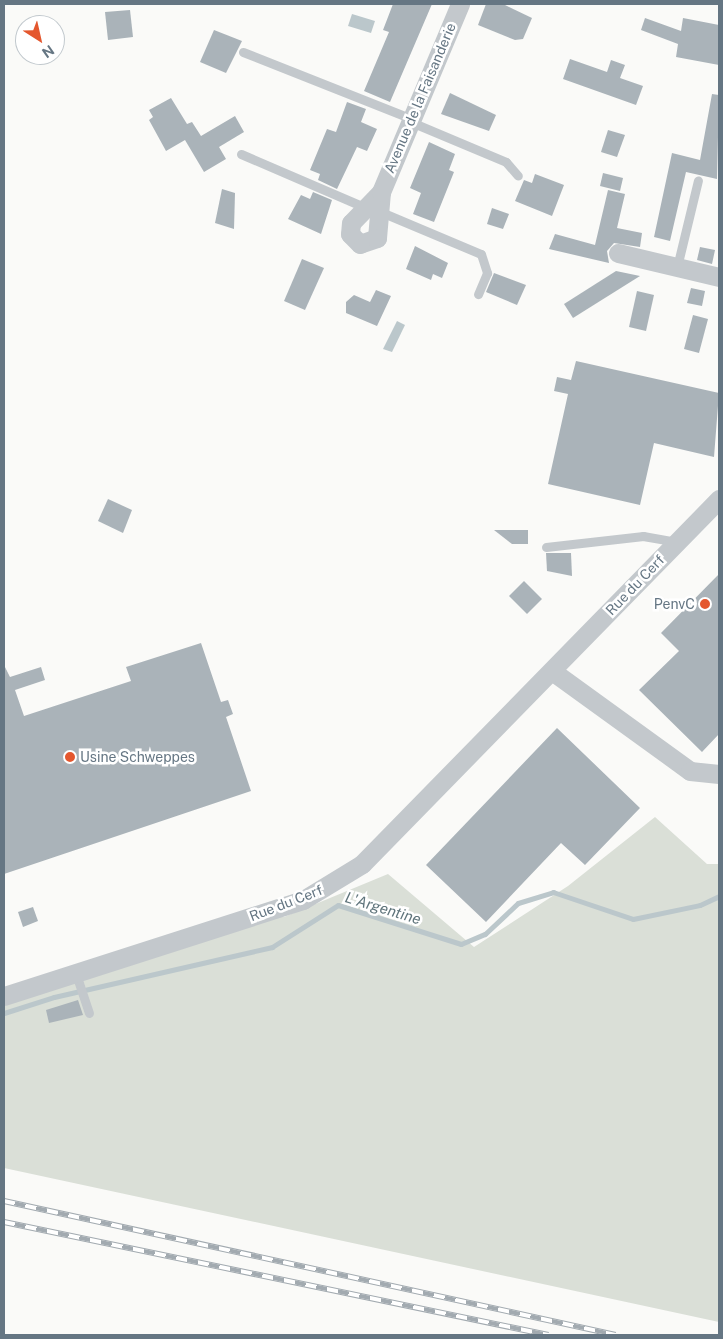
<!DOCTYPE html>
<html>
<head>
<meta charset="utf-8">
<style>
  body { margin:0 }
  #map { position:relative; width:723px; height:1339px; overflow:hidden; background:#fafaf8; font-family:"Public Sans",sans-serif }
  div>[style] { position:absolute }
  .green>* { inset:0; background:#dadfd7 }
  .water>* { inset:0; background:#bbc7cb }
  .stream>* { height:5px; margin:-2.5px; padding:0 2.5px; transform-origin:2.5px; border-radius:2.5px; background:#bbc7cb }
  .building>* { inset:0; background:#aab3b9 }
  .service>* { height:9px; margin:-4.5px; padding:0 4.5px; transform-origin:4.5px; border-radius:4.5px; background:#c3c8cc }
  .minor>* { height:19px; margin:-9.5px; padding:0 9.5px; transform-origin:9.5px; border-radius:9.5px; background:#c3c8cc }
  .rail>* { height:5.5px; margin-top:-2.75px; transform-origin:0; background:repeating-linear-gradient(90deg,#fff 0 11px,#a2aab0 0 22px); box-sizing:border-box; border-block:1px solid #a2aab0 }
  .dots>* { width:14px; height:14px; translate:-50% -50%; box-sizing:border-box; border:2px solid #fff; border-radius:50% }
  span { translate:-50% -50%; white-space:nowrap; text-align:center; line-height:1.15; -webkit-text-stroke:5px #fff; paint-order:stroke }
  .street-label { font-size:14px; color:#657683 }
  .poi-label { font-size:14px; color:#657683 }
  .right { translate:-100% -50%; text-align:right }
  .left { translate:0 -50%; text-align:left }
  .water-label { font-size:15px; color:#60757c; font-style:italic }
  .frame { position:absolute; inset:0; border:5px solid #657683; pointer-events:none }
  .north { position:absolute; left:15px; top:15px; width:50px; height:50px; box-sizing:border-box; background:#fff; border:1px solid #c1c8cd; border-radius:50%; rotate:145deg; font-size:14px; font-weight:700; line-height:20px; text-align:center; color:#657683 }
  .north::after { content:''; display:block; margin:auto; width:18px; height:22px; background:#e4572e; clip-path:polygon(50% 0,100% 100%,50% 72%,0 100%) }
</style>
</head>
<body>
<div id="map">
  <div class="green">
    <div style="clip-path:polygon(655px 817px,707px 864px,719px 864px,719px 1322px,4px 1168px,4px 1003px,273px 915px,284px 917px,388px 874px,474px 947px,568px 886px)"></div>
  </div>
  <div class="water">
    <div style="clip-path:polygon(352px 14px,375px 21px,371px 33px,348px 26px)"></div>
    <div style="clip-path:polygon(397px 321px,405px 325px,392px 352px,383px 349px)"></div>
  </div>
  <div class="stream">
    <div style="left:4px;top:1013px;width:52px;rotate:-17.7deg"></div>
    <div style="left:54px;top:997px;width:224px;rotate:-12.9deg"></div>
    <div style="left:272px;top:947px;width:78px;rotate:-32.5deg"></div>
    <div style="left:338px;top:905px;width:129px;rotate:17.6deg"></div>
    <div style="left:461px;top:944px;width:26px;rotate:-23deg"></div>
    <div style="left:485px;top:934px;width:45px;rotate:-43.2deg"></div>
    <div style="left:518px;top:903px;width:37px;rotate:-17deg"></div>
    <div style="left:553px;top:892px;width:84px;rotate:18.6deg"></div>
    <div style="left:633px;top:919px;width:68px;rotate:-11.8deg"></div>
    <div style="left:700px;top:905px;width:21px;rotate:-25deg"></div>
  </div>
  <div class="building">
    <div style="clip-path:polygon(393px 4px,432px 4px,390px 102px,364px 91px,389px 32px,383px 30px)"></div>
    <div style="clip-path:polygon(486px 4px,503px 4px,532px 18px,523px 39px,515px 40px,478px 25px)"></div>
    <div style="clip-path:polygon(130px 10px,133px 37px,108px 40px,105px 12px)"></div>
    <div style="clip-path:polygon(645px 18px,681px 31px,683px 18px,719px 25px,719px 65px,676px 57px,678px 44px,641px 30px)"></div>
    <div style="clip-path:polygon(214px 30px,242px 41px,226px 73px,200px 62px)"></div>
    <div style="clip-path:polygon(570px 59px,607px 72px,611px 60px,625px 65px,620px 78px,643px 86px,636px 105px,563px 79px)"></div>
    <div style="clip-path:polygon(450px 93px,496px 115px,489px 131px,441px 114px)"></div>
    <div style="clip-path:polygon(712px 94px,719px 95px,717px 179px,686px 172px,670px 241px,654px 237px,672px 153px,700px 160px)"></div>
    <div style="clip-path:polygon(171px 98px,187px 124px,192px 122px,201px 136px,235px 116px,244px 132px,219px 147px,226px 159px,204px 172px,185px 140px,166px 151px,149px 120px,153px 117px,149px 110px)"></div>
    <div style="clip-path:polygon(347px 102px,366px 109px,361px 122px,377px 129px,367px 151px,357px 147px,337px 189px,318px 180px,320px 174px,310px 170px,327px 129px,336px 132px)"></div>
    <div style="clip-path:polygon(608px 130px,625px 135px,617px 157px,601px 152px)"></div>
    <div style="clip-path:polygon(429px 142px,455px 154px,449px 170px,454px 172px,434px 222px,413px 214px,421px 193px,410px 188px)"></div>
    <div style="clip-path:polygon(603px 173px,623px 178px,620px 191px,600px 186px)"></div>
    <div style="clip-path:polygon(535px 174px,564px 185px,552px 216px,515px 201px,524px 180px,532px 183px)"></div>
    <div style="clip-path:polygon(222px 189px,235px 193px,234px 229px,215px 223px)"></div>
    <div style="clip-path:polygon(608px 190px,625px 194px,617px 228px,642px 233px,640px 247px,614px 243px,607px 251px,609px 263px,549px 249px,555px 234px,595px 245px)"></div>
    <div style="clip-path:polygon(313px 192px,332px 200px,321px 234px,288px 219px,301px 195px,310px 199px)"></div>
    <div style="clip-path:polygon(492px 208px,509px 214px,503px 229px,487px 224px)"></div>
    <div style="clip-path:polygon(415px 246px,448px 263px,442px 278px,433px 274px,431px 280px,406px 269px)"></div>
    <div style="clip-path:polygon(700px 247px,715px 250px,712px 264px,697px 260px)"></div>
    <div style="clip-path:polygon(302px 259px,324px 268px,305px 310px,284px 301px)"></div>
    <div style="clip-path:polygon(616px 271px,640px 276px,573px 318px,564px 304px)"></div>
    <div style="clip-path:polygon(494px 273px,526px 285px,517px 305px,486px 292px)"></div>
    <div style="clip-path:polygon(691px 288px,705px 291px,702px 306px,687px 303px)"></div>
    <div style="clip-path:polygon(376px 290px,391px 296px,377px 326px,346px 313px,346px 302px,354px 295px,370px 302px)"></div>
    <div style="clip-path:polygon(637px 291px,654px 295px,646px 331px,629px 327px)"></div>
    <div style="clip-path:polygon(693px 315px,708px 319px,699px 353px,684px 349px)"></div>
    <div style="clip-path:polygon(576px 361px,719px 393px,714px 457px,654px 443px,640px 505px,548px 484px,568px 394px,554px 391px,557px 377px,571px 380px)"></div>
    <div style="clip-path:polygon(108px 499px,132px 510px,123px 533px,98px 521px)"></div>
    <div style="clip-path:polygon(494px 530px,528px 530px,528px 544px,512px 544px)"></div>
    <div style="clip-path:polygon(546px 553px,571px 553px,572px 576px,547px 571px)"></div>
    <div style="clip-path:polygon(719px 574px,719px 734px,702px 752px,639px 690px,679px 651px,661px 633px)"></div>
    <div style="clip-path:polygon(524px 581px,542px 599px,527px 614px,509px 596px)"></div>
    <div style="clip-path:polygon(201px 643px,221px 702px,228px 700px,233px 714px,226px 717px,251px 791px,4px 874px,4px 665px,10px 677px,41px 667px,45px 680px,15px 690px,24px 716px,131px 681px,126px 667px)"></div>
    <div style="clip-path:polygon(557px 728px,640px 808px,585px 865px,561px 843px,486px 922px,426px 865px)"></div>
    <div style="clip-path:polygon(33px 907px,38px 921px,23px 927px,18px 912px)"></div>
    <div style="clip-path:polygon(78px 1000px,83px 1015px,49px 1023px,46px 1010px)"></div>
  </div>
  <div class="service">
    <div style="left:243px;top:52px;width:182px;rotate:21.6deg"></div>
    <div style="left:411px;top:122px;width:103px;rotate:22.8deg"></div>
    <div style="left:506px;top:162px;width:18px;rotate:49deg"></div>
    <div style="left:241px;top:154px;width:134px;rotate:23.3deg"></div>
    <div style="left:381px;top:212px;width:108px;rotate:22.8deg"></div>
    <div style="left:481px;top:254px;width:20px;rotate:72deg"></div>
    <div style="left:487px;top:273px;width:23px;rotate:113deg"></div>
    <div style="left:677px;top:267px;width:89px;rotate:-76.4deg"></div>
    <div style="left:546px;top:547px;width:98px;rotate:-6.5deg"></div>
    <div style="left:643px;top:536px;width:34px;rotate:10deg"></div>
    <div style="left:76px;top:974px;width:41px;rotate:71.6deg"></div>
  </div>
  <div class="minor">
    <div style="left:381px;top:192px;width:46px;rotate:95deg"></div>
    <div style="left:377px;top:238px;width:18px;rotate:161deg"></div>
    <div style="left:360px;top:244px;width:14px;rotate:-135deg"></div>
    <div style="left:350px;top:234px;width:11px;rotate:-85deg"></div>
    <div style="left:351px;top:223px;width:43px;rotate:-45.9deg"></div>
    <div style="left:381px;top:192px;width:204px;rotate:-67.2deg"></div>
    <div style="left:618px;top:253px;width:104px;rotate:13.4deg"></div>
    <div style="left:552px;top:671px;width:170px;rotate:35.9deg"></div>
    <div style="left:690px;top:771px;width:29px;rotate:6deg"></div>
    <div style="left:4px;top:996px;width:314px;rotate:-17.8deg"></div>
    <div style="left:303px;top:900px;width:69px;rotate:-31.4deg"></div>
    <div style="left:362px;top:864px;width:511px;rotate:-45.63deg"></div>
  </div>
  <div class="rail">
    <div style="left:4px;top:1201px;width:626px;rotate:12.35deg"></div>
    <div style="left:4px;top:1222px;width:556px;rotate:11.73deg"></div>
  </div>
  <div class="dots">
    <div style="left:705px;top:604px;background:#e4572e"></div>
    <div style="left:70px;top:757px;background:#e4572e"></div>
  </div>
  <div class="street-label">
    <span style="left:420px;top:98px;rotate:-67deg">Avenue de la Faisanderie</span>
    <span style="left:635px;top:585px;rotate:-46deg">Rue du Cerf</span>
    <span style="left:286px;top:903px;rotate:-21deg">Rue du Cerf</span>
  </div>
  <div class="poi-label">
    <span class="right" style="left:695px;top:604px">PenvC</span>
    <span class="left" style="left:80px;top:757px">Usine Schweppes</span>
  </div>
  <div class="water-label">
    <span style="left:383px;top:908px;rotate:17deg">L'Argentine</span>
  </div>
  <div class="frame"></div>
  <div class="north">N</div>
</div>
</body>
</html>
